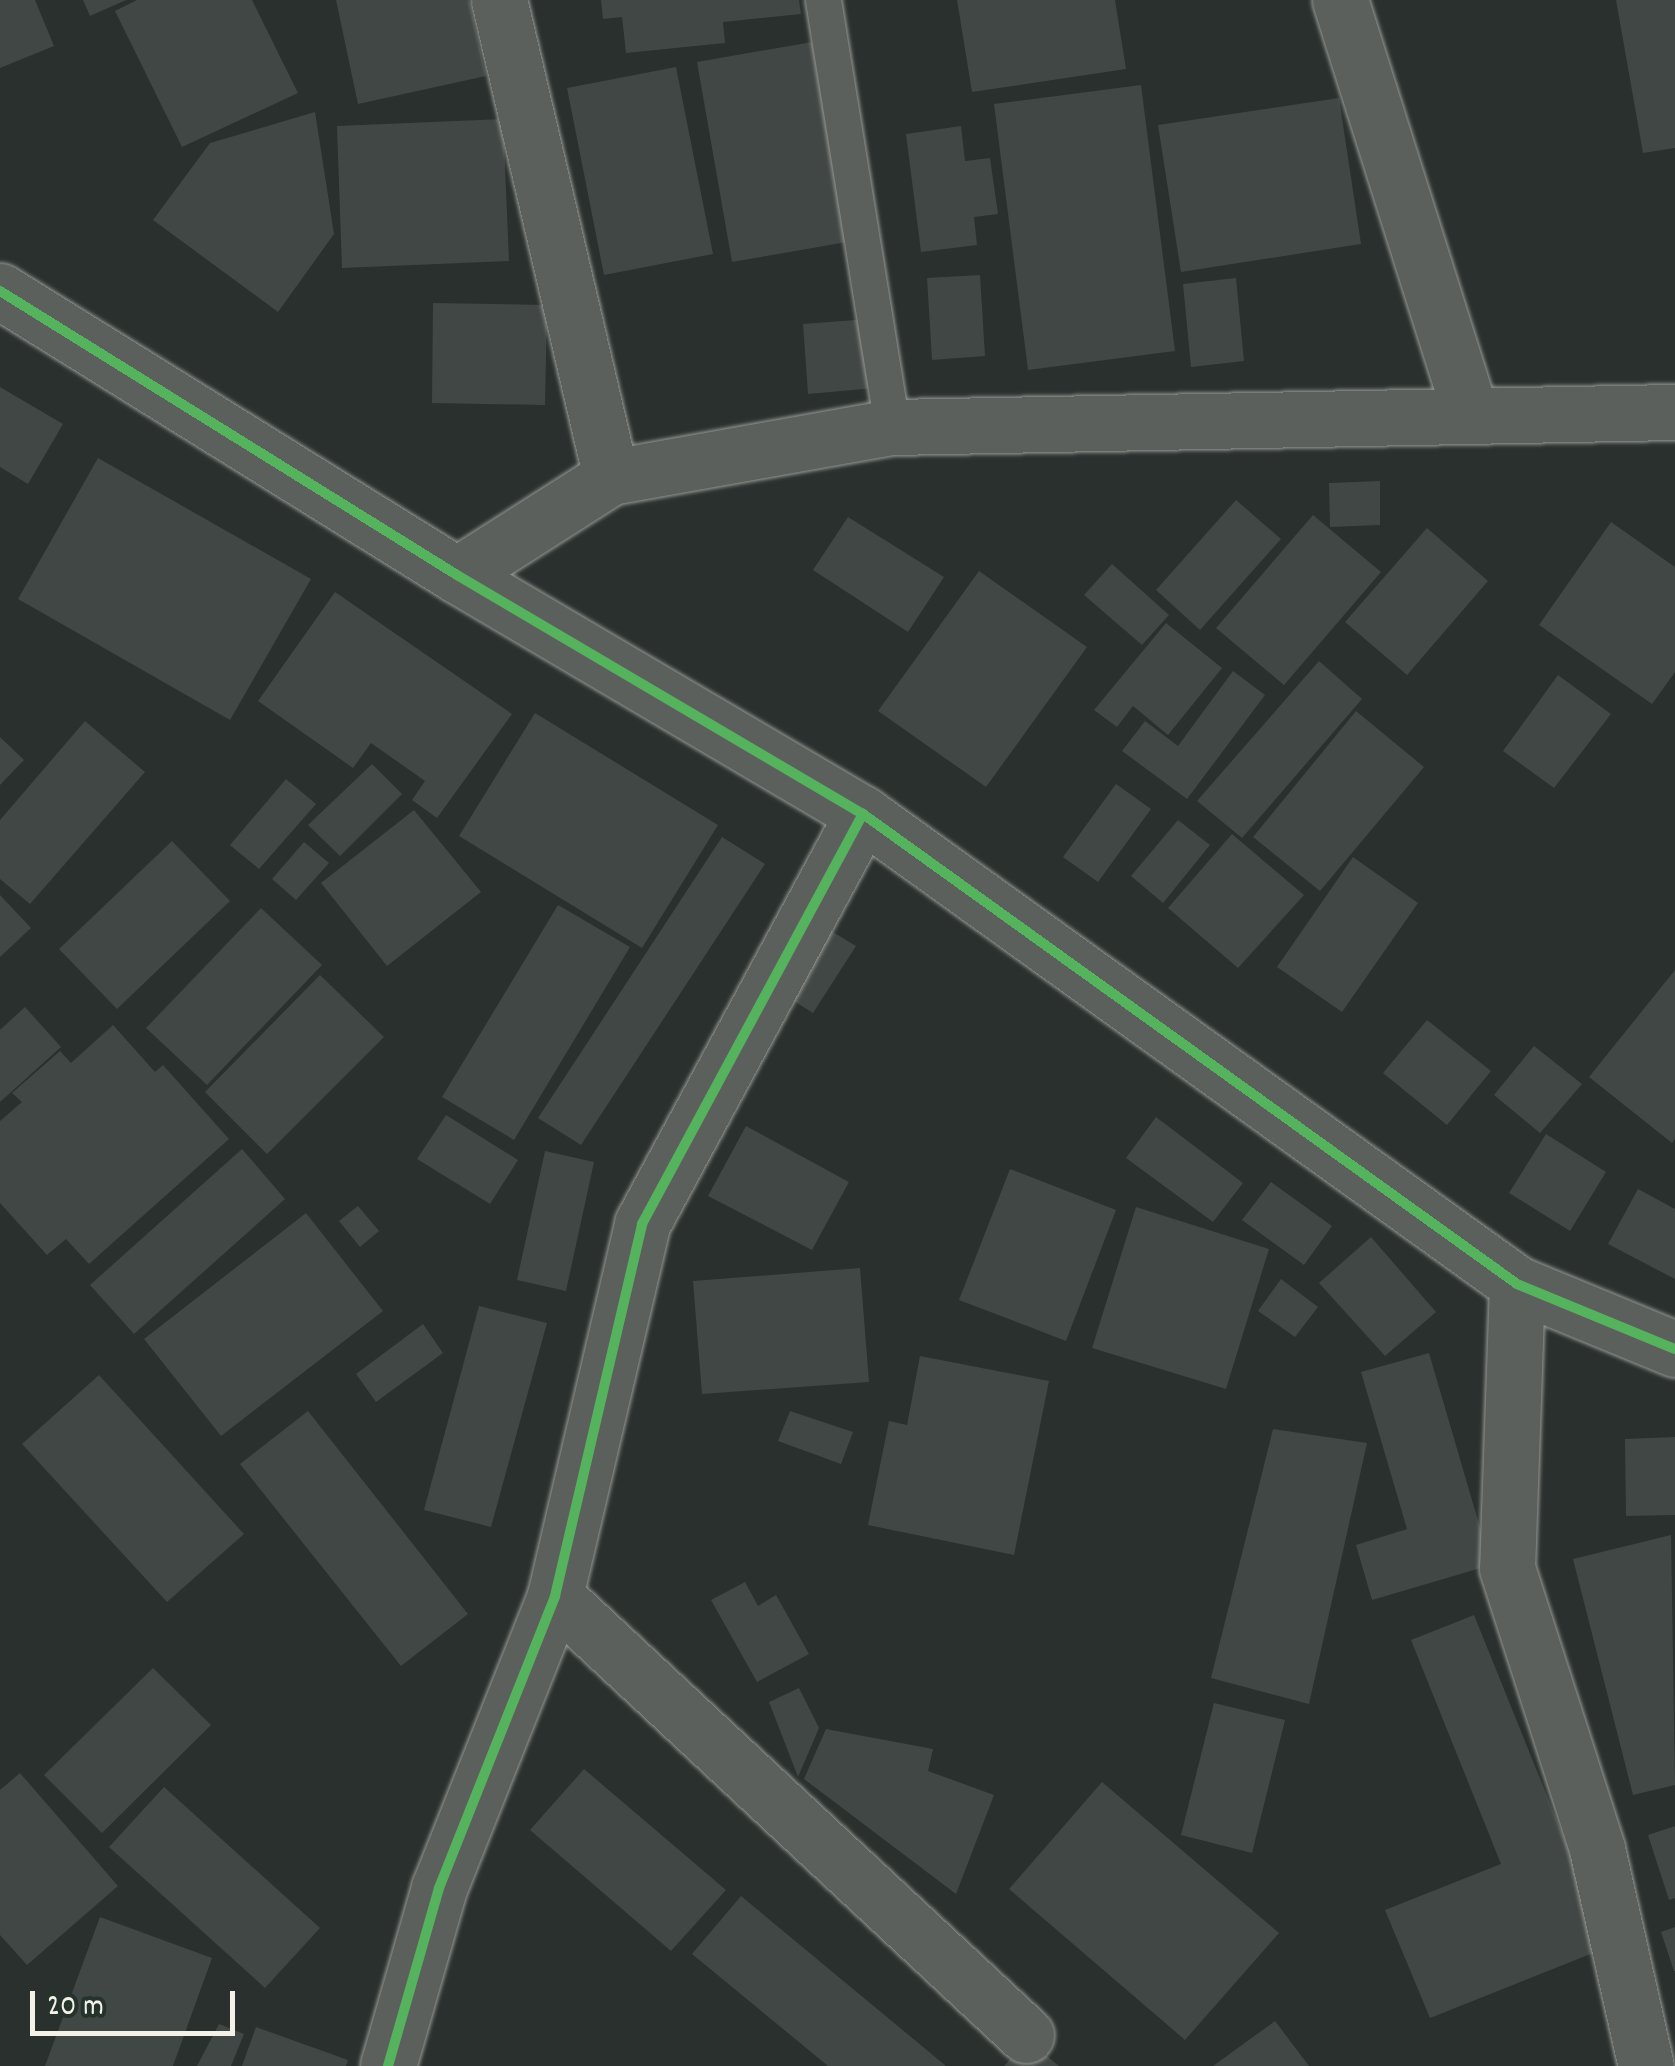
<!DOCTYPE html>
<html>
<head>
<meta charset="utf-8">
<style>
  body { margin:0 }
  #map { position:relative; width:1675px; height:2066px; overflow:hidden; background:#29302d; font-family:Dekko,sans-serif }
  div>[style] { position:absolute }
  .building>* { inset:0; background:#414744 }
  .roads { filter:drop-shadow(0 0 2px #969996) drop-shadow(0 0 2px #969996) }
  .lane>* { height:35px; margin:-17.5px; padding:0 17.5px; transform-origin:17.5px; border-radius:17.5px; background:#5c605c }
  .street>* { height:55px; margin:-27.5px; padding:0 27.5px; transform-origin:27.5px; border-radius:27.5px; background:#5c605c }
  .cycleway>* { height:10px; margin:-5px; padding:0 5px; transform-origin:5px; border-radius:5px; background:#56b35d }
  span { translate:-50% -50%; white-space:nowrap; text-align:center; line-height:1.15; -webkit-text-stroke:8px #26332d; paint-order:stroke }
  .scale { position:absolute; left:30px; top:1991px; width:205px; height:45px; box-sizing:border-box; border:5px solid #f4f1e8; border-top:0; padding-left:12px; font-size:30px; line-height:35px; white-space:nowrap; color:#f4f1e8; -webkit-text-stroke:8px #26332d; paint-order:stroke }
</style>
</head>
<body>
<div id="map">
  <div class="building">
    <div style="clip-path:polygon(0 0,35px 0,54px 46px,0 68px)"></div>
    <div style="clip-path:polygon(83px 0,126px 0,90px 16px)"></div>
    <div style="clip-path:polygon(137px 0,252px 0,298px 93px,182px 147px,115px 11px)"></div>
    <div style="clip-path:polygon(336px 0,469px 0,486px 76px,358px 104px)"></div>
    <div style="clip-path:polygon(601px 0,799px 0,801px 14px,723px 22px,725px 43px,626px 53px,622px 17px,603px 19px)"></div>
    <div style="clip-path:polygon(957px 0,1115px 0,1126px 69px,972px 92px)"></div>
    <div style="clip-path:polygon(1616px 0,1675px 0,1675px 148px,1643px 153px)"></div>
    <div style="clip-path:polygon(812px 42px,847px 242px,732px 262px,697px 62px)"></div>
    <div style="clip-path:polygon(676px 67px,713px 254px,604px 275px,567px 88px)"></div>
    <div style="clip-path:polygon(1141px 85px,1175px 351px,1028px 370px,994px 104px)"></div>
    <div style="clip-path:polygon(1339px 98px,1361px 244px,1181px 272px,1158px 125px)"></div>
    <div style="clip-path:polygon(315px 112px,334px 234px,278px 312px,153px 220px,210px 143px)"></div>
    <div style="clip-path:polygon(503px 119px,509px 261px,342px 268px,337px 126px)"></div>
    <div style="clip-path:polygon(961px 126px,965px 161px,990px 158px,998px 214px,974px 217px,977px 245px,921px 252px,906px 134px)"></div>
    <div style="clip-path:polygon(980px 275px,985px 356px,932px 360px,927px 278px)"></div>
    <div style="clip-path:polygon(1236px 278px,1244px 361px,1191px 367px,1183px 284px)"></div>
    <div style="clip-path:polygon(433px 303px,547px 305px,545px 405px,432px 403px)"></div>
    <div style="clip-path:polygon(868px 319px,875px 388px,808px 394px,803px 324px)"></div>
    <div style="clip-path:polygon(0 387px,63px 424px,28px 484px,0 467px)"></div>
    <div style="clip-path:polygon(98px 458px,311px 579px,230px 720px,18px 599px)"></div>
    <div style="clip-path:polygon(1380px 481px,1380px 525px,1330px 527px,1329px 483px)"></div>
    <div style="clip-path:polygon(1236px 500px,1281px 539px,1200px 630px,1156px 590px)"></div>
    <div style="clip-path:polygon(1313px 515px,1381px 572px,1284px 685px,1216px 628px)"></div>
    <div style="clip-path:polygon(848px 517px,944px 577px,908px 632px,813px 570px)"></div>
    <div style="clip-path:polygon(1611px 522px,1675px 567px,1675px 672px,1652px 704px,1539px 625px)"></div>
    <div style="clip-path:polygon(1427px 528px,1488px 581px,1407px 675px,1345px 622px)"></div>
    <div style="clip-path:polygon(1112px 564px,1169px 615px,1142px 645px,1084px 595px)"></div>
    <div style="clip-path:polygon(979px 571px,1087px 647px,986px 787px,878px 711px)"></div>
    <div style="clip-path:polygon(335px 592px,512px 714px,437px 818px,412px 800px,425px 781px,371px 743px,353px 768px,258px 701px)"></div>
    <div style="clip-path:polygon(1166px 623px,1222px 668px,1168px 735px,1133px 706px,1117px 727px,1094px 710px)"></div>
    <div style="clip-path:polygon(1319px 661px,1362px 699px,1242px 838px,1197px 801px)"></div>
    <div style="clip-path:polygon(1233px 671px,1265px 695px,1187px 799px,1122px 751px,1145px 721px,1178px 746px)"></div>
    <div style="clip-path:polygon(1558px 675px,1611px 714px,1554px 788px,1503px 751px)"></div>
    <div style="clip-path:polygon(1356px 711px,1424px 767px,1320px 891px,1253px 837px)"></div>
    <div style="clip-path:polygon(535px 713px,718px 825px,642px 948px,459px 836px)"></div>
    <div style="clip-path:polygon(85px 721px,145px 772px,30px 904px,0 879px,0 820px)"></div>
    <div style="clip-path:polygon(0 737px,24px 760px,0 785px)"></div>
    <div style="clip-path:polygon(372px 764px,402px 794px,340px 856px,308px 825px)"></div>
    <div style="clip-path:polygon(286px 779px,316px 804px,259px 869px,230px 845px)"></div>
    <div style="clip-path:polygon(1116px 784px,1151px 809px,1098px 882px,1063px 857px)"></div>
    <div style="clip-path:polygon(414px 810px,481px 892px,387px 966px,321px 883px)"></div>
    <div style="clip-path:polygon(1178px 820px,1210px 845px,1163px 903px,1131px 876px)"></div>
    <div style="clip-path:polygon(1232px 834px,1304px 895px,1238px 968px,1168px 908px)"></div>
    <div style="clip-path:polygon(722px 837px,765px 864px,581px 1145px,538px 1118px)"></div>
    <div style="clip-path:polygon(172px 841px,230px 901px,117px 1009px,59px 949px)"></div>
    <div style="clip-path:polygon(304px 842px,329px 863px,296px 900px,272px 879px)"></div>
    <div style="clip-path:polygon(1353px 857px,1418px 903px,1342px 1012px,1277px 967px)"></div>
    <div style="clip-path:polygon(0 895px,31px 928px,0 957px)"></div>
    <div style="clip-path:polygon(558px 905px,630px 947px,514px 1140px,442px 1097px)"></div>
    <div style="clip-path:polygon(261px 908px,322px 965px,207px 1085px,146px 1028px)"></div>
    <div style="clip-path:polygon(818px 923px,856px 946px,813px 1013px,775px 989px)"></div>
    <div style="clip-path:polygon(1675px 970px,1675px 1139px,1672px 1143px,1589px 1077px)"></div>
    <div style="clip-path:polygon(320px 975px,384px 1037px,267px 1154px,205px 1092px)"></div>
    <div style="clip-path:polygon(25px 1007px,61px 1047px,0 1102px,0 1030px)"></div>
    <div style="clip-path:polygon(1427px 1020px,1491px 1071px,1447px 1125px,1383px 1073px)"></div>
    <div style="clip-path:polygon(113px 1025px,155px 1072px,163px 1065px,229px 1139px,89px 1264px,66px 1239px,47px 1255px,0 1203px,0 1121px,22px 1102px,12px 1093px,60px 1051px,71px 1063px)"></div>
    <div style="clip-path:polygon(1534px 1046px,1582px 1084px,1540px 1133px,1494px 1095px)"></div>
    <div style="clip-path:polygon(446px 1115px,518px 1160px,490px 1204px,417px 1159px)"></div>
    <div style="clip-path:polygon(1156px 1117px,1243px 1183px,1213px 1222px,1126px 1158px)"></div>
    <div style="clip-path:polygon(746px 1126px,849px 1182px,812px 1250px,708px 1196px)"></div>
    <div style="clip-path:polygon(1546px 1134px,1606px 1172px,1570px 1231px,1509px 1193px)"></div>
    <div style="clip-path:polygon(242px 1149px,285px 1199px,134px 1334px,90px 1285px)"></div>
    <div style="clip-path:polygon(545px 1151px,594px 1162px,566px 1291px,517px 1280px)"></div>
    <div style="clip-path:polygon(1010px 1169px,1116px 1210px,1066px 1341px,959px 1300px)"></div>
    <div style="clip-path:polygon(1271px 1182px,1332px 1226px,1304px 1265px,1242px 1220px)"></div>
    <div style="clip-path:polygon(1638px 1189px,1675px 1209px,1675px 1279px,1608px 1244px)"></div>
    <div style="clip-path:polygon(358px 1206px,379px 1231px,360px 1247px,339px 1221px)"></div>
    <div style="clip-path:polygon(1136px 1207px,1269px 1249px,1226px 1389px,1092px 1348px)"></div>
    <div style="clip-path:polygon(306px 1213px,383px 1311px,221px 1436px,144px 1339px)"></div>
    <div style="clip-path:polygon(1371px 1237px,1436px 1312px,1385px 1356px,1319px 1283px)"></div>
    <div style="clip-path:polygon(860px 1268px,869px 1382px,702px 1394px,693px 1281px)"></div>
    <div style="clip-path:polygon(1281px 1279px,1318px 1307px,1295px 1337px,1258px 1311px)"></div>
    <div style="clip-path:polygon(479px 1306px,547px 1323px,491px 1527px,424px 1510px)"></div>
    <div style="clip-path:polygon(423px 1324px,443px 1353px,376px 1402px,356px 1374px)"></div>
    <div style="clip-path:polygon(1429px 1353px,1491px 1565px,1372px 1600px,1356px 1545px,1407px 1529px,1361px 1372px)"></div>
    <div style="clip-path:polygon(920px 1356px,1049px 1381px,1014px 1555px,868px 1525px,889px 1421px,907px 1425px)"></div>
    <div style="clip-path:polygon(99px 1375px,244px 1534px,167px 1602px,22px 1444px)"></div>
    <div style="clip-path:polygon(308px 1411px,468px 1614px,401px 1666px,240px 1464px)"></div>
    <div style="clip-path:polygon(790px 1411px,853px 1432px,841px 1464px,778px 1441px)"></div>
    <div style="clip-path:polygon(1273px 1429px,1367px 1443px,1309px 1704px,1211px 1678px)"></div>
    <div style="clip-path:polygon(1675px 1437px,1675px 1515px,1626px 1516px,1625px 1439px)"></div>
    <div style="clip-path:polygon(1671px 1535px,1675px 1785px,1633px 1795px,1573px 1559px)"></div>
    <div style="clip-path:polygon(745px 1582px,758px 1606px,776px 1595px,809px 1654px,757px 1682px,711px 1600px)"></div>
    <div style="clip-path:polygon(1474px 1615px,1608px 1947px,1430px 2018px,1385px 1910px,1501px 1864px,1411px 1640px)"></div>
    <div style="clip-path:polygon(153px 1668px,211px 1725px,102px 1833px,44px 1775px)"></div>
    <div style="clip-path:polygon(799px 1688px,819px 1728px,798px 1777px,769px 1702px)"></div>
    <div style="clip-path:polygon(1214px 1703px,1285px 1720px,1252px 1853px,1181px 1835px)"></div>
    <div style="clip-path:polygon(826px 1729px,933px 1749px,928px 1771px,994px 1795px,956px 1894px,804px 1779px)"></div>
    <div style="clip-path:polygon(584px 1769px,726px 1890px,671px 1951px,530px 1830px)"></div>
    <div style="clip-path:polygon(20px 1773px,118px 1886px,27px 1965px,0 1935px,0 1790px)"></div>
    <div style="clip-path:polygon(1102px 1782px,1279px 1933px,1185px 2040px,1009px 1889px)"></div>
    <div style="clip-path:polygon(164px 1787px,320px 1928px,265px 1988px,109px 1847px)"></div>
    <div style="clip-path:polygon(1675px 1826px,1675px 1898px,1669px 1900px,1648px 1835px)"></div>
    <div style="clip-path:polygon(741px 1896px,946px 2066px,828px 2066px,692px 1954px)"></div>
    <div style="clip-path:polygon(100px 1917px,212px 1958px,173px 2066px,45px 2066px)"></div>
    <div style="clip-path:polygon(1675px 1927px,1675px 1971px,1674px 1971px,1661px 1932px)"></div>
    <div style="clip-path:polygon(1275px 2021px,1309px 2066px,1213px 2066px)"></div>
    <div style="clip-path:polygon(219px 2024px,244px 2034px,231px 2066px,197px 2066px)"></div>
    <div style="clip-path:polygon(256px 2027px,348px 2060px,346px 2066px,242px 2066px)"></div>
    <div style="clip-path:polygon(1027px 2040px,1059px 2066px,1004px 2066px)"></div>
  </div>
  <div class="roads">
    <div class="lane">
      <div style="left:823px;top:0;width:433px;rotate:80.8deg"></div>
    </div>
    <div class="street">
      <div style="left:499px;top:0;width:490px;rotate:76.8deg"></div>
      <div style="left:1340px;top:0;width:435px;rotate:72.5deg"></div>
      <div style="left:0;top:291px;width:538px;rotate:31.86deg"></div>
      <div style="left:457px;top:575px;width:471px;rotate:30.5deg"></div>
      <div style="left:863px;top:814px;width:805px;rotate:35.7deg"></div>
      <div style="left:1517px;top:1284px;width:171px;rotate:22.4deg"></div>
      <div style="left:457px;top:575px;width:183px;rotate:-32.5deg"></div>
      <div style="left:611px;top:477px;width:285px;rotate:-10.1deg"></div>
      <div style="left:892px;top:427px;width:783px;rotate:-1.1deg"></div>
      <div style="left:1517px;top:1284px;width:284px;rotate:92deg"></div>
      <div style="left:1507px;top:1568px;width:295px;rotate:72.2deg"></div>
      <div style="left:1597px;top:1849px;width:222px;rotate:77.3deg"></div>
      <div style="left:555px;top:1596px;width:644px;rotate:42.99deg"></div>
      <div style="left:388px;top:2066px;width:185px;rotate:-74deg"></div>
      <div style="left:439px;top:1888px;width:314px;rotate:-68.3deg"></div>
      <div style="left:555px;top:1596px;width:382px;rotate:-76.8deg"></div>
      <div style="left:642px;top:1224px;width:466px;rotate:-61.7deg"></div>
    </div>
  </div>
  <div class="cycleway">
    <div style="left:0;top:291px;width:538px;rotate:31.86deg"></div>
    <div style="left:457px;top:575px;width:471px;rotate:30.5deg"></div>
    <div style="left:863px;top:814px;width:805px;rotate:35.7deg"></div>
    <div style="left:1517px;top:1284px;width:171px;rotate:22.4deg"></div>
    <div style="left:388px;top:2066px;width:185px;rotate:-74deg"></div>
    <div style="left:439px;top:1888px;width:314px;rotate:-68.3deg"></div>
    <div style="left:555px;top:1596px;width:382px;rotate:-76.8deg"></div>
    <div style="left:642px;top:1224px;width:466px;rotate:-61.7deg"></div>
  </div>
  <div class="scale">20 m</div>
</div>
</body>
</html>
